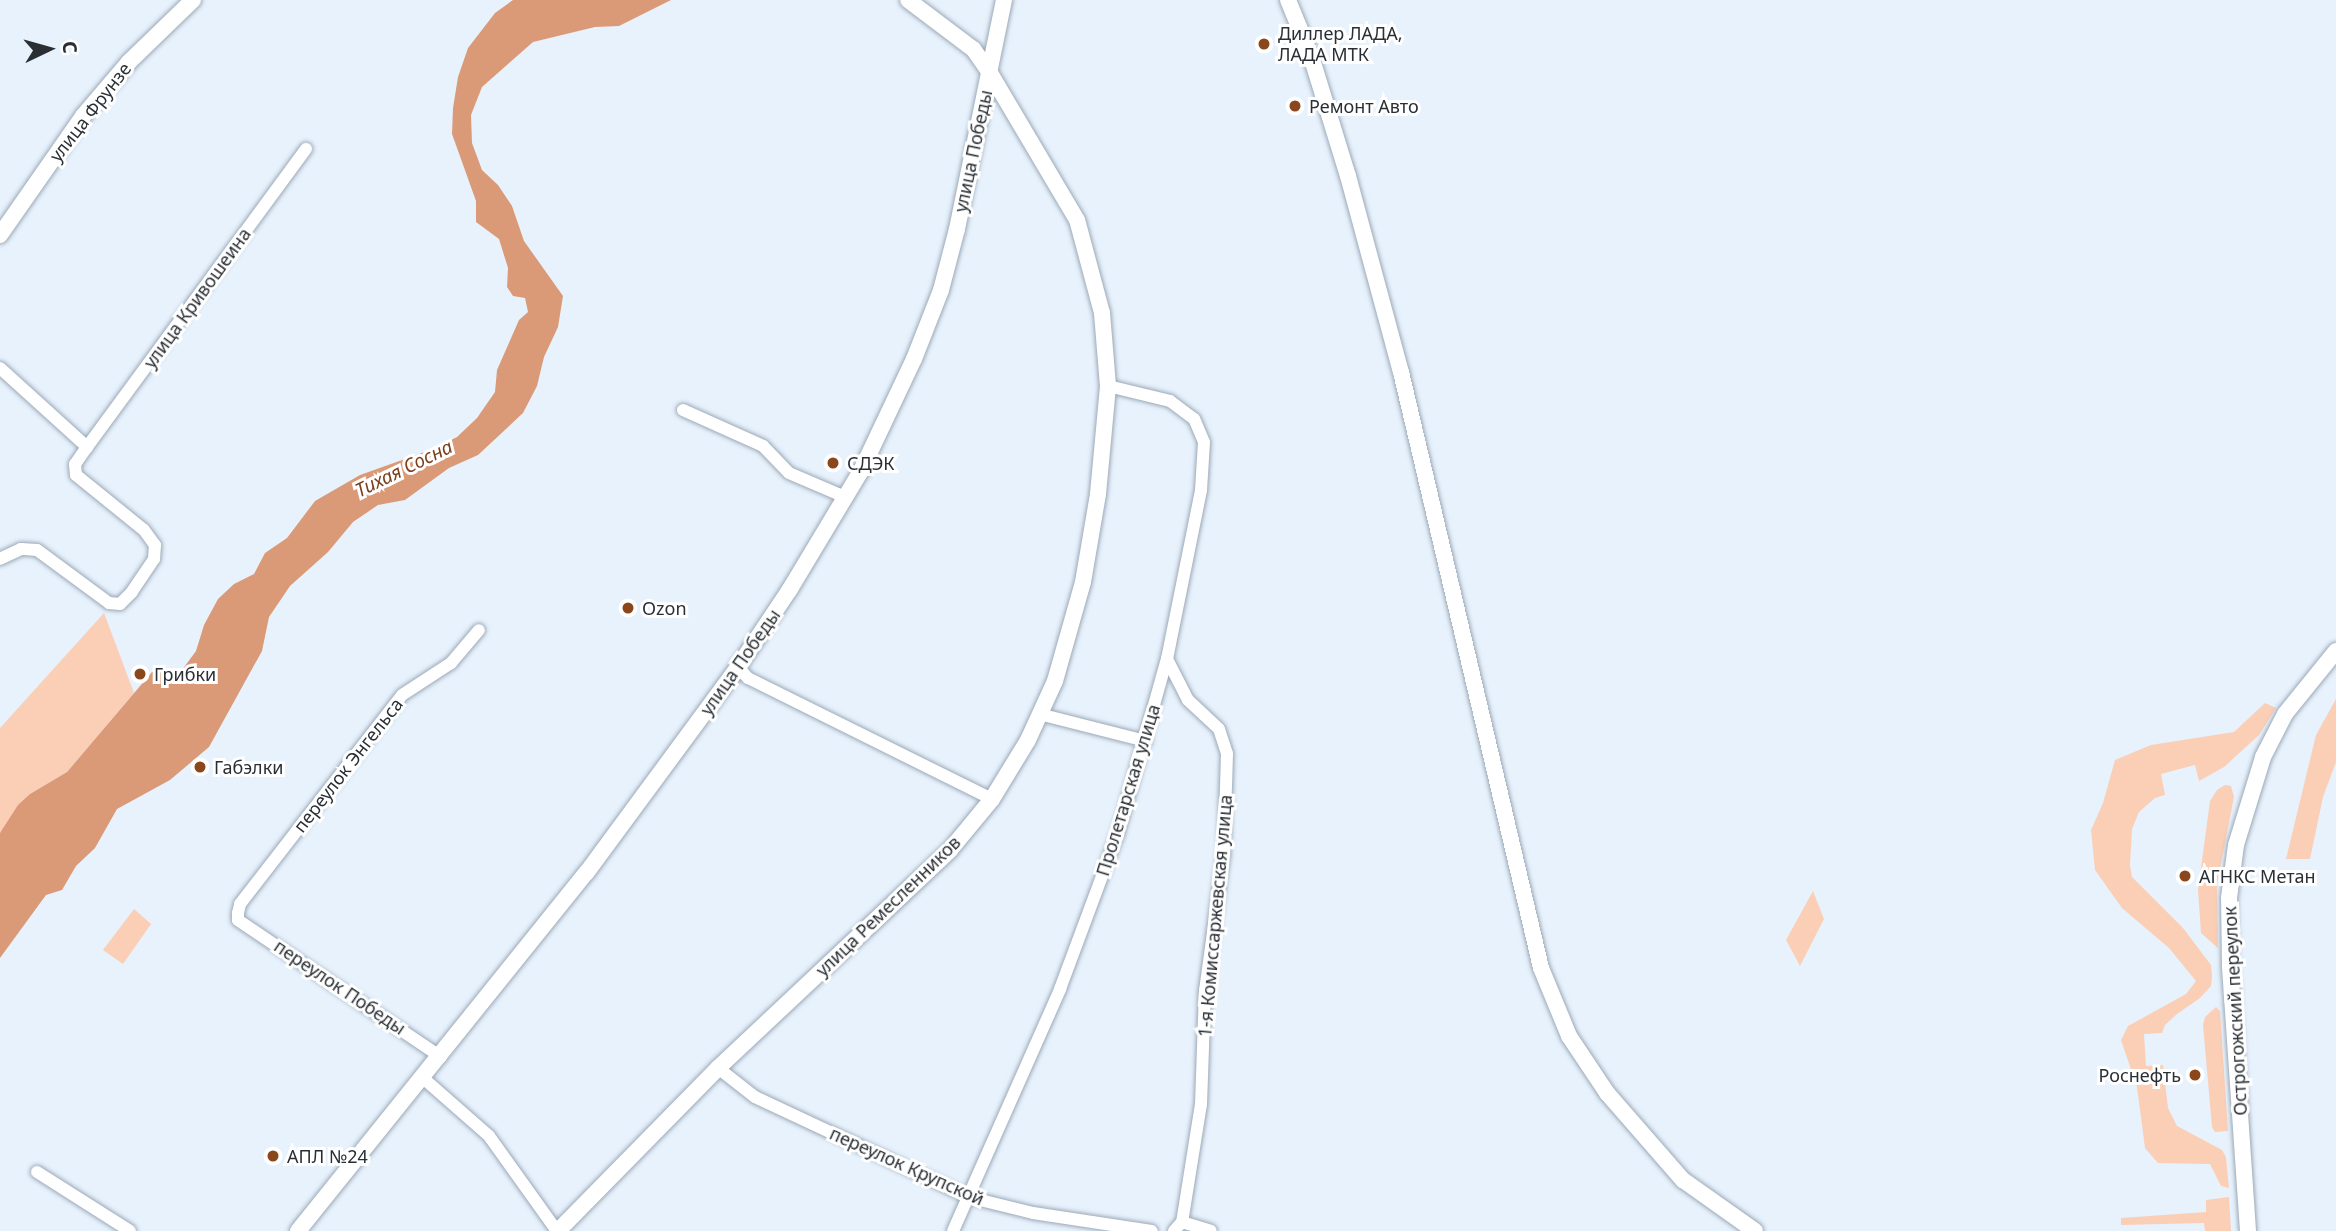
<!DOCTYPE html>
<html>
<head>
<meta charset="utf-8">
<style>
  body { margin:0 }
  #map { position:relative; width:2336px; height:1231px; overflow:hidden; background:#e7f2fd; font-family:"Noto Sans",sans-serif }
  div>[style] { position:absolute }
  .green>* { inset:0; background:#fbceb6 }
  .water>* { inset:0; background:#db9a77 }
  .roads { filter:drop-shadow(0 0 2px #9ca9b6) drop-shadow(0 0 2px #9ca9b6) }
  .street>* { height:12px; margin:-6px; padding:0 6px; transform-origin:6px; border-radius:6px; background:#fff }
  .secondary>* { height:16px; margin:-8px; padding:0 8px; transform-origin:8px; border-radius:8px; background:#fff }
  .dots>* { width:19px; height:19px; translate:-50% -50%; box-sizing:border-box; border:4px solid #fff; border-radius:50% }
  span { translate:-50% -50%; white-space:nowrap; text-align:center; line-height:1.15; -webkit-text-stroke:6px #fff; paint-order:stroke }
  .poi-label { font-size:18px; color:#2a2f34 }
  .left { translate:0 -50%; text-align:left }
  .right { translate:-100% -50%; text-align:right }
  .street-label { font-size:18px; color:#2a2f34 }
  .water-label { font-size:19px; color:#7c3f1a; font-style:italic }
  .north { position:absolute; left:14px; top:14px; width:70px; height:70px; -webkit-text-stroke:5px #fff; paint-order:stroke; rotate:85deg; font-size:19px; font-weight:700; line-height:28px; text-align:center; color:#2a2f34 }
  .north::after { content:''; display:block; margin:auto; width:24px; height:32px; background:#2a2f34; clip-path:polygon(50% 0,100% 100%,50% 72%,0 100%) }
</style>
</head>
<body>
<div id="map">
  <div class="green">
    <div style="clip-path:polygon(104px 613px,134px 693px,67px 772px,30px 794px,0 833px,0 728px)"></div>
    <div style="clip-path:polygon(2336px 699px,2336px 762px,2323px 797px,2310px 859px,2286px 859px,2316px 735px)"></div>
    <div style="clip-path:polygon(2265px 703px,2276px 708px,2259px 735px,2224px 767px,2199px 781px,2195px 765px,2161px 774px,2165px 795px,2155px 798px,2139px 812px,2132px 829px,2130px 865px,2132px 877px,2183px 928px,2211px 965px,2212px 977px,2211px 986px,2200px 998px,2177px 1014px,2165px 1025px,2162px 1033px,2144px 1034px,2146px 1066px,2163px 1065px,2168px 1108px,2177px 1126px,2222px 1150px,2226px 1157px,2229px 1188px,2221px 1186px,2210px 1164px,2158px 1163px,2145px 1148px,2137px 1087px,2121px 1040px,2128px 1026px,2186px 994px,2196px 981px,2169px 948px,2122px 908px,2095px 870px,2091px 830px,2103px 803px,2115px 760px,2151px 745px,2234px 732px)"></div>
    <div style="clip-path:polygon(2225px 785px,2231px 786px,2234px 797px,2217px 884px,2218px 948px,2201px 933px,2198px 890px,2210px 801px,2217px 790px)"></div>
    <div style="clip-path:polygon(1813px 891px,1824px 919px,1800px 966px,1786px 940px)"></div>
    <div style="clip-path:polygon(134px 909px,151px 924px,123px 964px,103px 950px)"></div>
    <div style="clip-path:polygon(2216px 1007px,2220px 1011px,2228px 1131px,2215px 1132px,2212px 1127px,2203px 1025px,2205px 1017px)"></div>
    <div style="clip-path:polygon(2229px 1197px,2231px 1231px,2205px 1231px,2204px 1223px,2121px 1225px,2121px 1218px,2206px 1212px,2206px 1200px)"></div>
  </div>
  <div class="water">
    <div style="clip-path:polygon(513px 0,671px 0,619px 26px,595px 27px,533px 42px,482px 87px,471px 115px,472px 143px,482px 170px,498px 185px,512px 206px,524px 241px,563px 296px,558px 327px,544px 357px,537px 386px,523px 413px,478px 455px,449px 468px,405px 500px,378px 505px,353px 522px,328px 552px,290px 586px,269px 617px,262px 651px,209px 747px,170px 780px,117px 809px,95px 848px,76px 866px,62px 890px,46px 895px,0 958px,0 833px,18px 805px,30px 794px,67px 772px,152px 672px,182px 670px,196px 651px,204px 625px,218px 599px,234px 584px,254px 574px,265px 553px,287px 538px,315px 501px,360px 475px,433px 449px,457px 437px,477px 418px,495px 392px,497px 370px,519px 320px,528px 312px,525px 298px,513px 296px,507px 287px,508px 268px,499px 239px,476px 222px,476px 201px,452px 134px,453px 108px,458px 77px,468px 48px,495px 13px)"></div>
  </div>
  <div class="roads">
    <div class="street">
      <div style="left:0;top:368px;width:118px;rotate:42.2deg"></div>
      <div style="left:87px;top:447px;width:21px;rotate:125deg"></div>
      <div style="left:75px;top:464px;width:11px;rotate:85deg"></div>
      <div style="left:76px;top:475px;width:87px;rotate:39deg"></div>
      <div style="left:144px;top:530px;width:19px;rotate:54deg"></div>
      <div style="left:155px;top:545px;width:14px;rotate:94deg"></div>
      <div style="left:154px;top:559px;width:40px;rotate:124deg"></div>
      <div style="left:132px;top:592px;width:17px;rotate:135deg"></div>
      <div style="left:120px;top:604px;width:11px;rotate:-175deg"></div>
      <div style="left:109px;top:603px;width:89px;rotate:-143.6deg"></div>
      <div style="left:37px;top:550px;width:16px;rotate:-176deg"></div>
      <div style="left:21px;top:549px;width:23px;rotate:155deg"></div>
      <div style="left:683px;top:410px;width:88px;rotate:24.2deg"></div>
      <div style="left:763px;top:446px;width:37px;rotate:46deg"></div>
      <div style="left:789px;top:473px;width:61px;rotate:23.2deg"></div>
      <div style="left:87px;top:447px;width:370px;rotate:-53.7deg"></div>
      <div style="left:1167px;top:659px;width:46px;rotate:62.9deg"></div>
      <div style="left:1188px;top:700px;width:42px;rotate:43.1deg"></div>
      <div style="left:1219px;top:729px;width:26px;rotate:72deg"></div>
      <div style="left:1227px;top:754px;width:98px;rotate:91.8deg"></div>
      <div style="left:1224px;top:852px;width:139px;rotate:97.8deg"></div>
      <div style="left:1205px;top:990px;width:114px;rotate:92deg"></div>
      <div style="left:1201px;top:1104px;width:120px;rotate:99.1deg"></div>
      <div style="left:1182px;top:1222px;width:12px;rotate:132deg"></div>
      <div style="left:738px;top:667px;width:15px;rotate:48deg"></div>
      <div style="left:748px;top:678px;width:272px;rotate:26.4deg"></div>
      <div style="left:1039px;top:714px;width:110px;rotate:14.2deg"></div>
      <div style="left:441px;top:1057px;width:245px;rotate:-146deg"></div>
      <div style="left:238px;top:920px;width:7px;rotate:-90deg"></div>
      <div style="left:238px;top:913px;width:9px;rotate:-77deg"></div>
      <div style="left:240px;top:904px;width:264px;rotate:-52.2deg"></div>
      <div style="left:402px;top:695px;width:59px;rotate:-33.1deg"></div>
      <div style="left:451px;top:663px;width:43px;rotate:-49.7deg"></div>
      <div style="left:718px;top:1068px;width:47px;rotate:38.1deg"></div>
      <div style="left:755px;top:1097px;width:235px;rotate:25.1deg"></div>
      <div style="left:968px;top:1197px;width:67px;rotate:13.8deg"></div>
      <div style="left:1033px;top:1213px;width:120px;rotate:8.6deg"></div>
      <div style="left:423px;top:1078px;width:88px;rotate:41.3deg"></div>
      <div style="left:489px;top:1136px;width:117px;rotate:54.4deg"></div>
      <div style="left:37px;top:1172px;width:110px;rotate:32.4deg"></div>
      <div style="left:1182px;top:1222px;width:30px;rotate:17deg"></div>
      <div style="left:953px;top:1231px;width:265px;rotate:-66.1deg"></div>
      <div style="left:1060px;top:989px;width:166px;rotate:-69.6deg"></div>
      <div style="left:1118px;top:833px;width:181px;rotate:-74.3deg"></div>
      <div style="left:1167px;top:659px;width:172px;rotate:-78.6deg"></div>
      <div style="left:1201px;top:490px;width:48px;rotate:-86.4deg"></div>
      <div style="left:1204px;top:442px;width:25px;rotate:-113deg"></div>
      <div style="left:1194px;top:419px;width:30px;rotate:-143deg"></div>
      <div style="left:1170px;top:401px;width:64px;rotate:-166.4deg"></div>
    </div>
    <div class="secondary">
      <div style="left:1288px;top:0;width:61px;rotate:67.7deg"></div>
      <div style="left:1311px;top:56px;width:126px;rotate:72.9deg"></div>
      <div style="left:1348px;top:176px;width:203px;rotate:74.9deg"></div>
      <div style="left:1401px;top:372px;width:612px;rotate:76.78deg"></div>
      <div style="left:1541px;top:968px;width:74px;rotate:67.6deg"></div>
      <div style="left:1569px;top:1036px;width:69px;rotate:56.3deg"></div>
      <div style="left:1607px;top:1093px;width:116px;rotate:48.9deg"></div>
      <div style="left:1683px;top:1180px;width:88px;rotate:35.3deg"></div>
      <div style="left:0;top:235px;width:145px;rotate:-55.1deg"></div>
      <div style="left:83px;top:116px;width:71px;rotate:-49.6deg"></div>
      <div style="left:129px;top:62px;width:89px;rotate:-44.1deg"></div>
      <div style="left:298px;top:1231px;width:461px;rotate:-51.2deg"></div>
      <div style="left:587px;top:872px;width:255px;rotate:-53.6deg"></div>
      <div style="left:738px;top:667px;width:94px;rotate:-56.3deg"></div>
      <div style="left:790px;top:589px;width:138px;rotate:-59deg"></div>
      <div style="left:861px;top:471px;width:124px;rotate:-64.7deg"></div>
      <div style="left:914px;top:359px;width:74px;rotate:-68.6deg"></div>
      <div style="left:941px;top:290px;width:63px;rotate:-75.3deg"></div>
      <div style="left:957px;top:229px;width:234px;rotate:-78.4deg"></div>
      <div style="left:558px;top:1231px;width:228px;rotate:-45.5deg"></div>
      <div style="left:718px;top:1068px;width:318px;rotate:-43.2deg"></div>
      <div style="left:950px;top:850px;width:66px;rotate:-50.5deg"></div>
      <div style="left:992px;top:799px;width:69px;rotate:-58.6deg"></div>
      <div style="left:1028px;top:740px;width:65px;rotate:-65.4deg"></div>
      <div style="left:1055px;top:681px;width:103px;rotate:-74.2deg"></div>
      <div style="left:1083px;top:582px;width:89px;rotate:-80.3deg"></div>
      <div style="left:1098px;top:494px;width:108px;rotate:-84.7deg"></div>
      <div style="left:1108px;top:386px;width:73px;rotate:-94.7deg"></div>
      <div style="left:1102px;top:313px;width:96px;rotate:-105deg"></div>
      <div style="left:1077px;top:220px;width:171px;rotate:-120.6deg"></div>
      <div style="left:990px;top:73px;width:29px;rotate:-125deg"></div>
      <div style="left:973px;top:49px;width:81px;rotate:-143deg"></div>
      <div style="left:2248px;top:1231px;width:266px;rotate:-93.9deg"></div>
      <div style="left:2230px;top:966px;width:68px;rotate:-90.8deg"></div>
      <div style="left:2229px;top:898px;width:53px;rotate:-82.5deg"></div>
      <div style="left:2236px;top:845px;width:92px;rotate:-72.9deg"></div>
      <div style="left:2263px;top:757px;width:48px;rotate:-62.9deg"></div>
      <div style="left:2285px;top:714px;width:81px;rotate:-51deg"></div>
    </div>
  </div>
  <div class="dots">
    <div style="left:1264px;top:44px;background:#8b471c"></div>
    <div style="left:1295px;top:106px;background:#8b471c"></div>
    <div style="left:833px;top:463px;background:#8b471c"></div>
    <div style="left:628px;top:608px;background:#8b471c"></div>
    <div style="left:140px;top:674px;background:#8b471c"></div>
    <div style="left:200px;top:767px;background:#8b471c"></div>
    <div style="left:2185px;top:876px;background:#8b471c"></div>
    <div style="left:2195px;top:1075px;background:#8b471c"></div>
    <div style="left:273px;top:1156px;background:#8b471c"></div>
  </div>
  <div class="poi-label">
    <span class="left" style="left:1278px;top:44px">Диллер ЛАДА,<br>ЛАДА МТК</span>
    <span class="left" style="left:1309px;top:106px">Ремонт Авто</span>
    <span class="left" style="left:847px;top:463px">СДЭК</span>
    <span class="left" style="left:642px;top:608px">Ozon</span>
    <span class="left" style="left:154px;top:674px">Грибки</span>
    <span class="left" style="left:214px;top:767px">Габэлки</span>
    <span class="left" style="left:2199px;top:876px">АГНКС Метан</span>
    <span class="right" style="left:2181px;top:1075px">Роснефть</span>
    <span class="left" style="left:287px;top:1156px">АПЛ №24</span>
  </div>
  <div class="street-label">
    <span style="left:90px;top:112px;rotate:-52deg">улица Фрунзе</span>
    <span style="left:973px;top:151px;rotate:-78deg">улица Победы</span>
    <span style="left:197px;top:298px;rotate:-54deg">улица Кривошеина</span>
    <span style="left:740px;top:662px;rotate:-55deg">улица Победы</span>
    <span style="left:348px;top:765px;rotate:-52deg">переулок Энгельса</span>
    <span style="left:1128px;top:790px;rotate:-73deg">Пролетарская улица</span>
    <span style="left:888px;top:906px;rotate:-44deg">улица Ремесленников</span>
    <span style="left:1215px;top:916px;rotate:-85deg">1-я Комиссаржевская улица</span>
    <span style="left:340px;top:987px;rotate:34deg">переулок Победы</span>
    <span style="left:2235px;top:1011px;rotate:-93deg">Острогожский переулок</span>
    <span style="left:907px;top:1166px;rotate:24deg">переулок Крупской</span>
  </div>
  <div class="water-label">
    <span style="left:404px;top:469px;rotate:-26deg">Тихая Сосна</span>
  </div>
  <div class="north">С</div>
</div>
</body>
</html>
